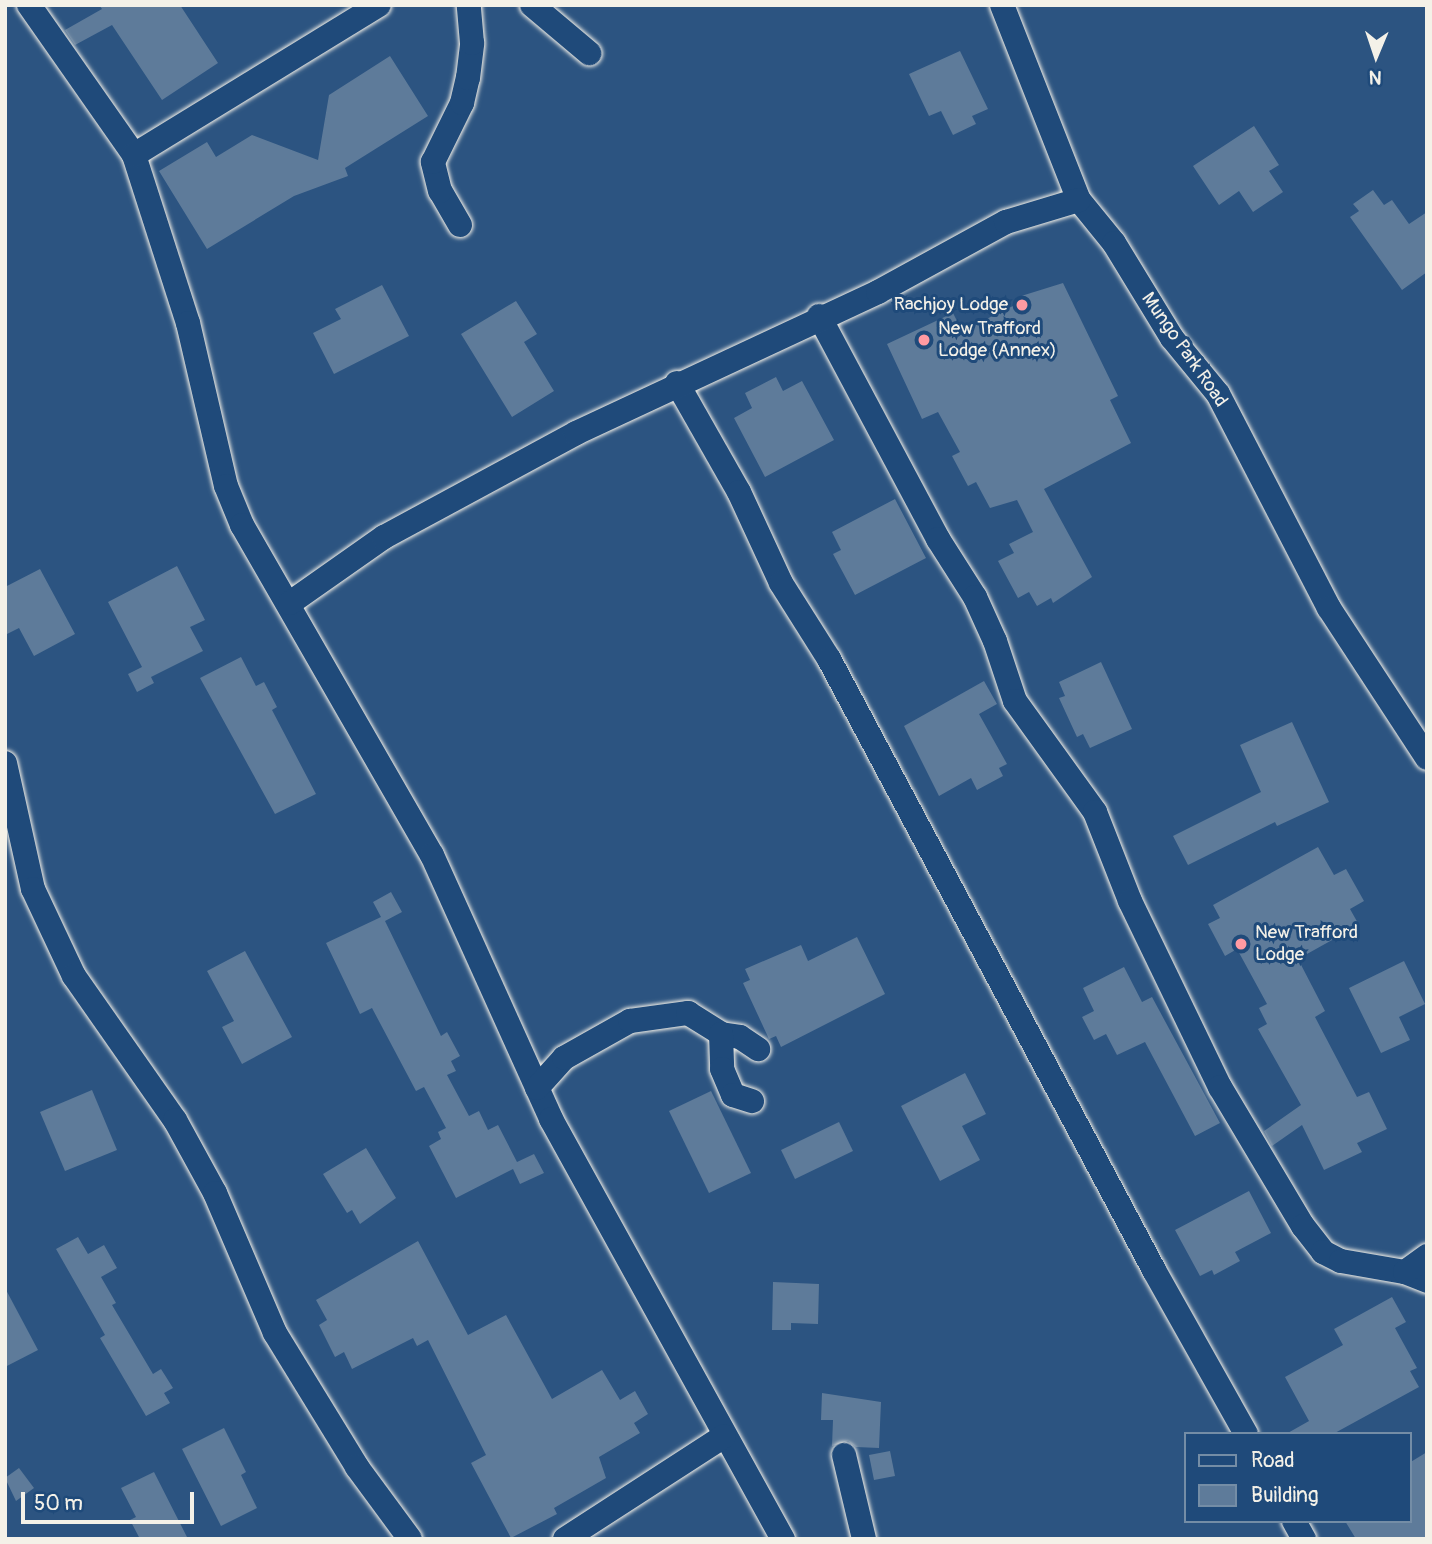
<!DOCTYPE html>
<html>
<head>
<meta charset="utf-8">
<style>
  body { margin:0 }
  #map { position:relative; width:1432px; height:1544px; overflow:hidden; background:#2c5481; font-family:Pangolin,sans-serif }
  div>[style] { position:absolute }
  .building>* { inset:0; background:#5e7b9a }
  .roads { filter:drop-shadow(0 0 2px #f4f1e8) drop-shadow(0 0 2px #f4f1e8) }
  .minor>* { height:24px; margin:-12px; padding:0 12px; transform-origin:12px; border-radius:12px; background:#1f4a7a }
  .dots>* { width:19px; height:19px; translate:-50% -50%; box-sizing:border-box; border:4px solid #1f4a7a; border-radius:50% }
  span { translate:-50% -50%; white-space:nowrap; text-align:center; line-height:1.15; -webkit-text-stroke:6px #1f4a7a; paint-order:stroke }
  .poi-label { font-size:19px; color:#f4f1e8 }
  .right { translate:-100% -50%; text-align:right }
  .left { translate:0 -50%; text-align:left }
  .street-label { font-size:19px; color:#f4f1e8 }
  .frame { position:absolute; inset:0; border:7px solid #f4f1e8; pointer-events:none }
  .legend { position:absolute; left:1184px; top:1432px; width:228px; height:91px; box-sizing:border-box; background:#1f4a7a; border:2px solid #748da6; margin:0; padding:9px 12px; list-style:none; font-size:21px; color:#f4f1e8 }
  .legend li { display:flex; align-items:center; gap:14px; height:35px }
  .legend b { width:35px; border:2px solid #748da6 }
  .north { position:absolute; left:1341px; top:21px; width:70px; height:70px; -webkit-text-stroke:5px #1f4a7a; paint-order:stroke; rotate:182deg; font-size:19px; font-weight:700; line-height:28px; text-align:center; color:#f4f1e8 }
  .north::after { content:''; display:block; margin:auto; width:24px; height:32px; background:#f4f1e8; clip-path:polygon(50% 0,100% 100%,50% 72%,0 100%) }
  .scale { position:absolute; left:21px; top:1492px; width:173px; height:32px; box-sizing:border-box; border:4px solid #f4f1e8; border-top:0; padding-left:9px; font-size:21px; line-height:24px; white-space:nowrap; color:#f4f1e8; -webkit-text-stroke:5px #1f4a7a; paint-order:stroke }
</style>
</head>
<body>
<div id="map">
  <div class="building">
    <div style="clip-path:polygon(99px 5px,180px 5px,218px 63px,162px 100px,112px 25px,75px 45px,65px 30px,102px 9px)"></div>
    <div style="clip-path:polygon(960px 51px,988px 109px,972px 116px,976px 124px,953px 135px,941px 111px,929px 116px,909px 74px)"></div>
    <div style="clip-path:polygon(390px 56px,428px 116px,345px 168px,348px 176px,294px 196px,207px 249px,159px 171px,207px 142px,216px 157px,252px 135px,318px 160px,329px 95px)"></div>
    <div style="clip-path:polygon(1254px 126px,1279px 165px,1269px 171px,1283px 192px,1253px 212px,1239px 191px,1219px 205px,1193px 166px)"></div>
    <div style="clip-path:polygon(1373px 190px,1384px 205px,1392px 200px,1409px 224px,1427px 212px,1427px 272px,1402px 290px,1350px 217px,1359px 211px,1353px 204px)"></div>
    <div style="clip-path:polygon(1063px 283px,1118px 396px,1110px 400px,1131px 443px,1044px 489px,1092px 577px,1053px 603px,1051px 598px,1037px 606px,1029px 592px,1018px 598px,998px 561px,1014px 553px,1009px 544px,1033px 532px,1017px 500px,990px 508px,976px 482px,968px 486px,952px 456px,960px 452px,938px 412px,922px 419px,887px 344px,953px 313px,962px 331px,1021px 302px,1018px 297px)"></div>
    <div style="clip-path:polygon(382px 285px,409px 336px,334px 374px,313px 333px,341px 319px,335px 309px)"></div>
    <div style="clip-path:polygon(516px 301px,537px 334px,524px 342px,554px 391px,512px 417px,461px 334px)"></div>
    <div style="clip-path:polygon(776px 377px,783px 391px,802px 381px,834px 440px,765px 477px,734px 418px,752px 408px,745px 393px)"></div>
    <div style="clip-path:polygon(895px 499px,926px 558px,855px 595px,833px 554px,841px 550px,832px 532px)"></div>
    <div style="clip-path:polygon(177px 566px,205px 620px,190px 627px,203px 651px,151px 677px,154px 683px,137px 692px,128px 674px,142px 667px,108px 602px)"></div>
    <div style="clip-path:polygon(40px 569px,75px 634px,34px 656px,19px 628px,5px 635px,5px 587px)"></div>
    <div style="clip-path:polygon(241px 657px,256px 686px,264px 682px,277px 707px,272px 710px,316px 794px,275px 814px,200px 678px)"></div>
    <div style="clip-path:polygon(1101px 662px,1132px 729px,1090px 748px,1083px 734px,1077px 737px,1059px 698px,1065px 696px,1059px 682px)"></div>
    <div style="clip-path:polygon(984px 681px,997px 704px,979px 714px,1007px 764px,999px 768px,1003px 776px,977px 790px,971px 778px,939px 796px,904px 726px)"></div>
    <div style="clip-path:polygon(1292px 722px,1329px 802px,1277px 826px,1275px 822px,1188px 865px,1173px 836px,1261px 792px,1240px 745px)"></div>
    <div style="clip-path:polygon(1318px 847px,1334px 875px,1346px 869px,1364px 901px,1350px 909px,1359px 925px,1298px 959px,1325px 1011px,1315px 1017px,1357px 1097px,1369px 1092px,1387px 1129px,1357px 1143px,1362px 1152px,1324px 1170px,1302px 1125px,1272px 1146px,1264px 1131px,1301px 1105px,1258px 1029px,1267px 1024px,1259px 1008px,1267px 1004px,1237px 949px,1225px 956px,1208px 924px,1220px 918px,1213px 905px)"></div>
    <div style="clip-path:polygon(391px 892px,402px 912px,385px 921px,441px 1036px,447px 1032px,460px 1056px,451px 1061px,456px 1071px,447px 1075px,469px 1116px,479px 1111px,488px 1130px,498px 1125px,517px 1162px,534px 1154px,544px 1173px,520px 1184px,513px 1169px,456px 1198px,429px 1146px,441px 1139px,438px 1132px,446px 1128px,424px 1087px,416px 1091px,372px 1008px,360px 1014px,326px 943px,381px 917px,373px 902px)"></div>
    <div style="clip-path:polygon(857px 937px,885px 994px,781px 1047px,776px 1036px,769px 1039px,743px 983px,750px 980px,745px 969px,801px 945px,808px 961px)"></div>
    <div style="clip-path:polygon(245px 951px,292px 1037px,242px 1064px,222px 1027px,234px 1021px,207px 971px)"></div>
    <div style="clip-path:polygon(1404px 961px,1425px 1004px,1399px 1017px,1410px 1040px,1381px 1053px,1349px 988px)"></div>
    <div style="clip-path:polygon(1124px 967px,1142px 1002px,1152px 997px,1220px 1123px,1195px 1136px,1145px 1042px,1117px 1055px,1106px 1034px,1094px 1040px,1082px 1017px,1094px 1011px,1083px 988px)"></div>
    <div style="clip-path:polygon(965px 1073px,986px 1114px,962px 1126px,980px 1160px,940px 1181px,901px 1106px)"></div>
    <div style="clip-path:polygon(92px 1090px,117px 1150px,65px 1171px,40px 1112px)"></div>
    <div style="clip-path:polygon(711px 1091px,751px 1173px,709px 1193px,669px 1111px)"></div>
    <div style="clip-path:polygon(839px 1122px,853px 1151px,795px 1179px,781px 1150px)"></div>
    <div style="clip-path:polygon(366px 1148px,396px 1198px,360px 1224px,352px 1210px,347px 1213px,323px 1174px)"></div>
    <div style="clip-path:polygon(1249px 1191px,1271px 1233px,1235px 1252px,1240px 1261px,1214px 1275px,1212px 1270px,1200px 1276px,1175px 1230px)"></div>
    <div style="clip-path:polygon(78px 1237px,88px 1254px,104px 1245px,117px 1268px,101px 1277px,116px 1303px,112px 1305px,153px 1374px,161px 1369px,173px 1388px,164px 1393px,170px 1403px,146px 1416px,100px 1338px,105px 1335px,56px 1249px)"></div>
    <div style="clip-path:polygon(418px 1241px,468px 1335px,506px 1315px,552px 1399px,602px 1370px,620px 1400px,635px 1391px,648px 1414px,634px 1423px,640px 1433px,599px 1457px,606px 1478px,554px 1508px,557px 1514px,511px 1538px,471px 1463px,486px 1455px,428px 1340px,417px 1346px,413px 1338px,352px 1369px,344px 1352px,335px 1357px,319px 1325px,327px 1320px,316px 1300px)"></div>
    <div style="clip-path:polygon(773px 1282px,819px 1284px,818px 1324px,791px 1323px,791px 1330px,772px 1330px)"></div>
    <div style="clip-path:polygon(5px 1288px,38px 1350px,5px 1367px)"></div>
    <div style="clip-path:polygon(1392px 1297px,1406px 1322px,1395px 1328px,1417px 1368px,1410px 1371px,1419px 1387px,1333px 1434px,1286px 1434px,1309px 1421px,1285px 1377px,1343px 1345px,1334px 1329px)"></div>
    <div style="clip-path:polygon(822px 1393px,881px 1402px,879px 1448px,856px 1447px,848px 1441px,832px 1446px,833px 1420px,821px 1420px)"></div>
    <div style="clip-path:polygon(224px 1428px,246px 1472px,241px 1475px,257px 1508px,221px 1526px,182px 1449px)"></div>
    <div style="clip-path:polygon(890px 1451px,895px 1476px,874px 1480px,869px 1455px)"></div>
    <div style="clip-path:polygon(1427px 1452px,1427px 1539px,1356px 1539px,1345px 1521px,1409px 1521px,1409px 1463px)"></div>
    <div style="clip-path:polygon(19px 1468px,34px 1488px,16px 1501px,5px 1478px)"></div>
    <div style="clip-path:polygon(154px 1472px,188px 1539px,140px 1539px,130px 1520px,136px 1517px,121px 1488px)"></div>
  </div>
  <div class="roads">
    <div class="minor">
      <div style="left:29px;top:5px;width:183px;rotate:55deg"></div>
      <div style="left:134px;top:155px;width:176px;rotate:72.2deg"></div>
      <div style="left:188px;top:323px;width:167px;rotate:76.9deg"></div>
      <div style="left:226px;top:486px;width:42px;rotate:67.7deg"></div>
      <div style="left:242px;top:525px;width:381px;rotate:60.1deg"></div>
      <div style="left:432px;top:855px;width:290px;rotate:65.7deg"></div>
      <div style="left:551px;top:1119px;width:480px;rotate:61.1deg"></div>
      <div style="left:532px;top:5px;width:75px;rotate:40.1deg"></div>
      <div style="left:1002px;top:5px;width:210px;rotate:68.5deg"></div>
      <div style="left:1079px;top:200px;width:55px;rotate:50.9deg"></div>
      <div style="left:1114px;top:243px;width:111px;rotate:58.6deg"></div>
      <div style="left:1172px;top:338px;width:72px;rotate:50.6deg"></div>
      <div style="left:1218px;top:394px;width:241px;rotate:62.6deg"></div>
      <div style="left:1329px;top:608px;width:179px;rotate:56.8deg"></div>
      <div style="left:134px;top:155px;width:287px;rotate:-31.5deg"></div>
      <div style="left:460px;top:225px;width:39px;rotate:-120deg"></div>
      <div style="left:440px;top:191px;width:30px;rotate:-104deg"></div>
      <div style="left:433px;top:162px;width:66px;rotate:-63.8deg"></div>
      <div style="left:462px;top:103px;width:26px;rotate:-77deg"></div>
      <div style="left:468px;top:78px;width:35px;rotate:-83deg"></div>
      <div style="left:472px;top:43px;width:38px;rotate:-95deg"></div>
      <div style="left:819px;top:316px;width:253px;rotate:61.9deg"></div>
      <div style="left:938px;top:539px;width:69px;rotate:57.5deg"></div>
      <div style="left:975px;top:597px;width:48px;rotate:65.6deg"></div>
      <div style="left:995px;top:641px;width:63px;rotate:71.6deg"></div>
      <div style="left:1015px;top:701px;width:137px;rotate:54.2deg"></div>
      <div style="left:1095px;top:812px;width:96px;rotate:68.5deg"></div>
      <div style="left:1130px;top:901px;width:207px;rotate:64.2deg"></div>
      <div style="left:1220px;top:1087px;width:162px;rotate:59.2deg"></div>
      <div style="left:1303px;top:1226px;width:33px;rotate:52deg"></div>
      <div style="left:1323px;top:1252px;width:20px;rotate:27deg"></div>
      <div style="left:1341px;top:1261px;width:65px;rotate:9.8deg"></div>
      <div style="left:1405px;top:1272px;width:24px;rotate:22deg"></div>
      <div style="left:677px;top:383px;width:125px;rotate:60.4deg"></div>
      <div style="left:739px;top:492px;width:100px;rotate:65.2deg"></div>
      <div style="left:781px;top:583px;width:90px;rotate:57.7deg"></div>
      <div style="left:829px;top:659px;width:692px;rotate:61.99deg"></div>
      <div style="left:1154px;top:1270px;width:188px;rotate:60.7deg"></div>
      <div style="left:290px;top:603px;width:115px;rotate:-35.1deg"></div>
      <div style="left:384px;top:537px;width:218px;rotate:-28.4deg"></div>
      <div style="left:576px;top:433px;width:333px;rotate:-25deg"></div>
      <div style="left:878px;top:292px;width:146px;rotate:-28.7deg"></div>
      <div style="left:1006px;top:222px;width:76px;rotate:-16.8deg"></div>
      <div style="left:5px;top:763px;width:129px;rotate:77.5deg"></div>
      <div style="left:33px;top:889px;width:96px;rotate:64.8deg"></div>
      <div style="left:74px;top:976px;width:176px;rotate:55deg"></div>
      <div style="left:175px;top:1120px;width:83px;rotate:61.3deg"></div>
      <div style="left:215px;top:1193px;width:152px;rotate:66.8deg"></div>
      <div style="left:275px;top:1333px;width:157px;rotate:58.5deg"></div>
      <div style="left:357px;top:1467px;width:89px;rotate:53.6deg"></div>
      <div style="left:721px;top:1034px;width:19px;rotate:9deg"></div>
      <div style="left:740px;top:1037px;width:22px;rotate:34deg"></div>
      <div style="left:537px;top:1088px;width:40px;rotate:-48deg"></div>
      <div style="left:564px;top:1058px;width:76px;rotate:-29.3deg"></div>
      <div style="left:630px;top:1021px;width:59px;rotate:-7.9deg"></div>
      <div style="left:688px;top:1013px;width:39px;rotate:32deg"></div>
      <div style="left:721px;top:1034px;width:35px;rotate:88deg"></div>
      <div style="left:722px;top:1069px;width:28px;rotate:67deg"></div>
      <div style="left:733px;top:1095px;width:20px;rotate:18deg"></div>
      <div style="left:1405px;top:1272px;width:27px;rotate:-36deg"></div>
      <div style="left:844px;top:1455px;width:86px;rotate:76.6deg"></div>
      <div style="left:1294px;top:1521px;width:21px;rotate:61deg"></div>
      <div style="left:565px;top:1539px;width:189px;rotate:-32.9deg"></div>
    </div>
  </div>
  <div class="dots">
    <div style="left:1022px;top:305px;background:#ff9aa2"></div>
    <div style="left:924px;top:340px;background:#ff9aa2"></div>
    <div style="left:1241px;top:944px;background:#ff9aa2"></div>
  </div>
  <div class="poi-label">
    <span class="right" style="left:1008px;top:305px">Rachjoy Lodge</span>
    <span class="left" style="left:938px;top:340px">New Trafford<br>Lodge (Annex)</span>
    <span class="left" style="left:1255px;top:944px">New Trafford<br>Lodge</span>
  </div>
  <div class="street-label">
    <span style="left:1184px;top:350px;rotate:55deg">Mungo Park Road</span>
  </div>
  <div class="frame"></div>
  <ul class="legend">
  <li><b style="height:9px;background:#1f4a7a"></b>Road</li>
  <li><b style="height:19px;background:#5e7b9a"></b>Building</li>
  </ul>
  <div class="north">N</div>
  <div class="scale">50 m</div>
</div>
</body>
</html>
